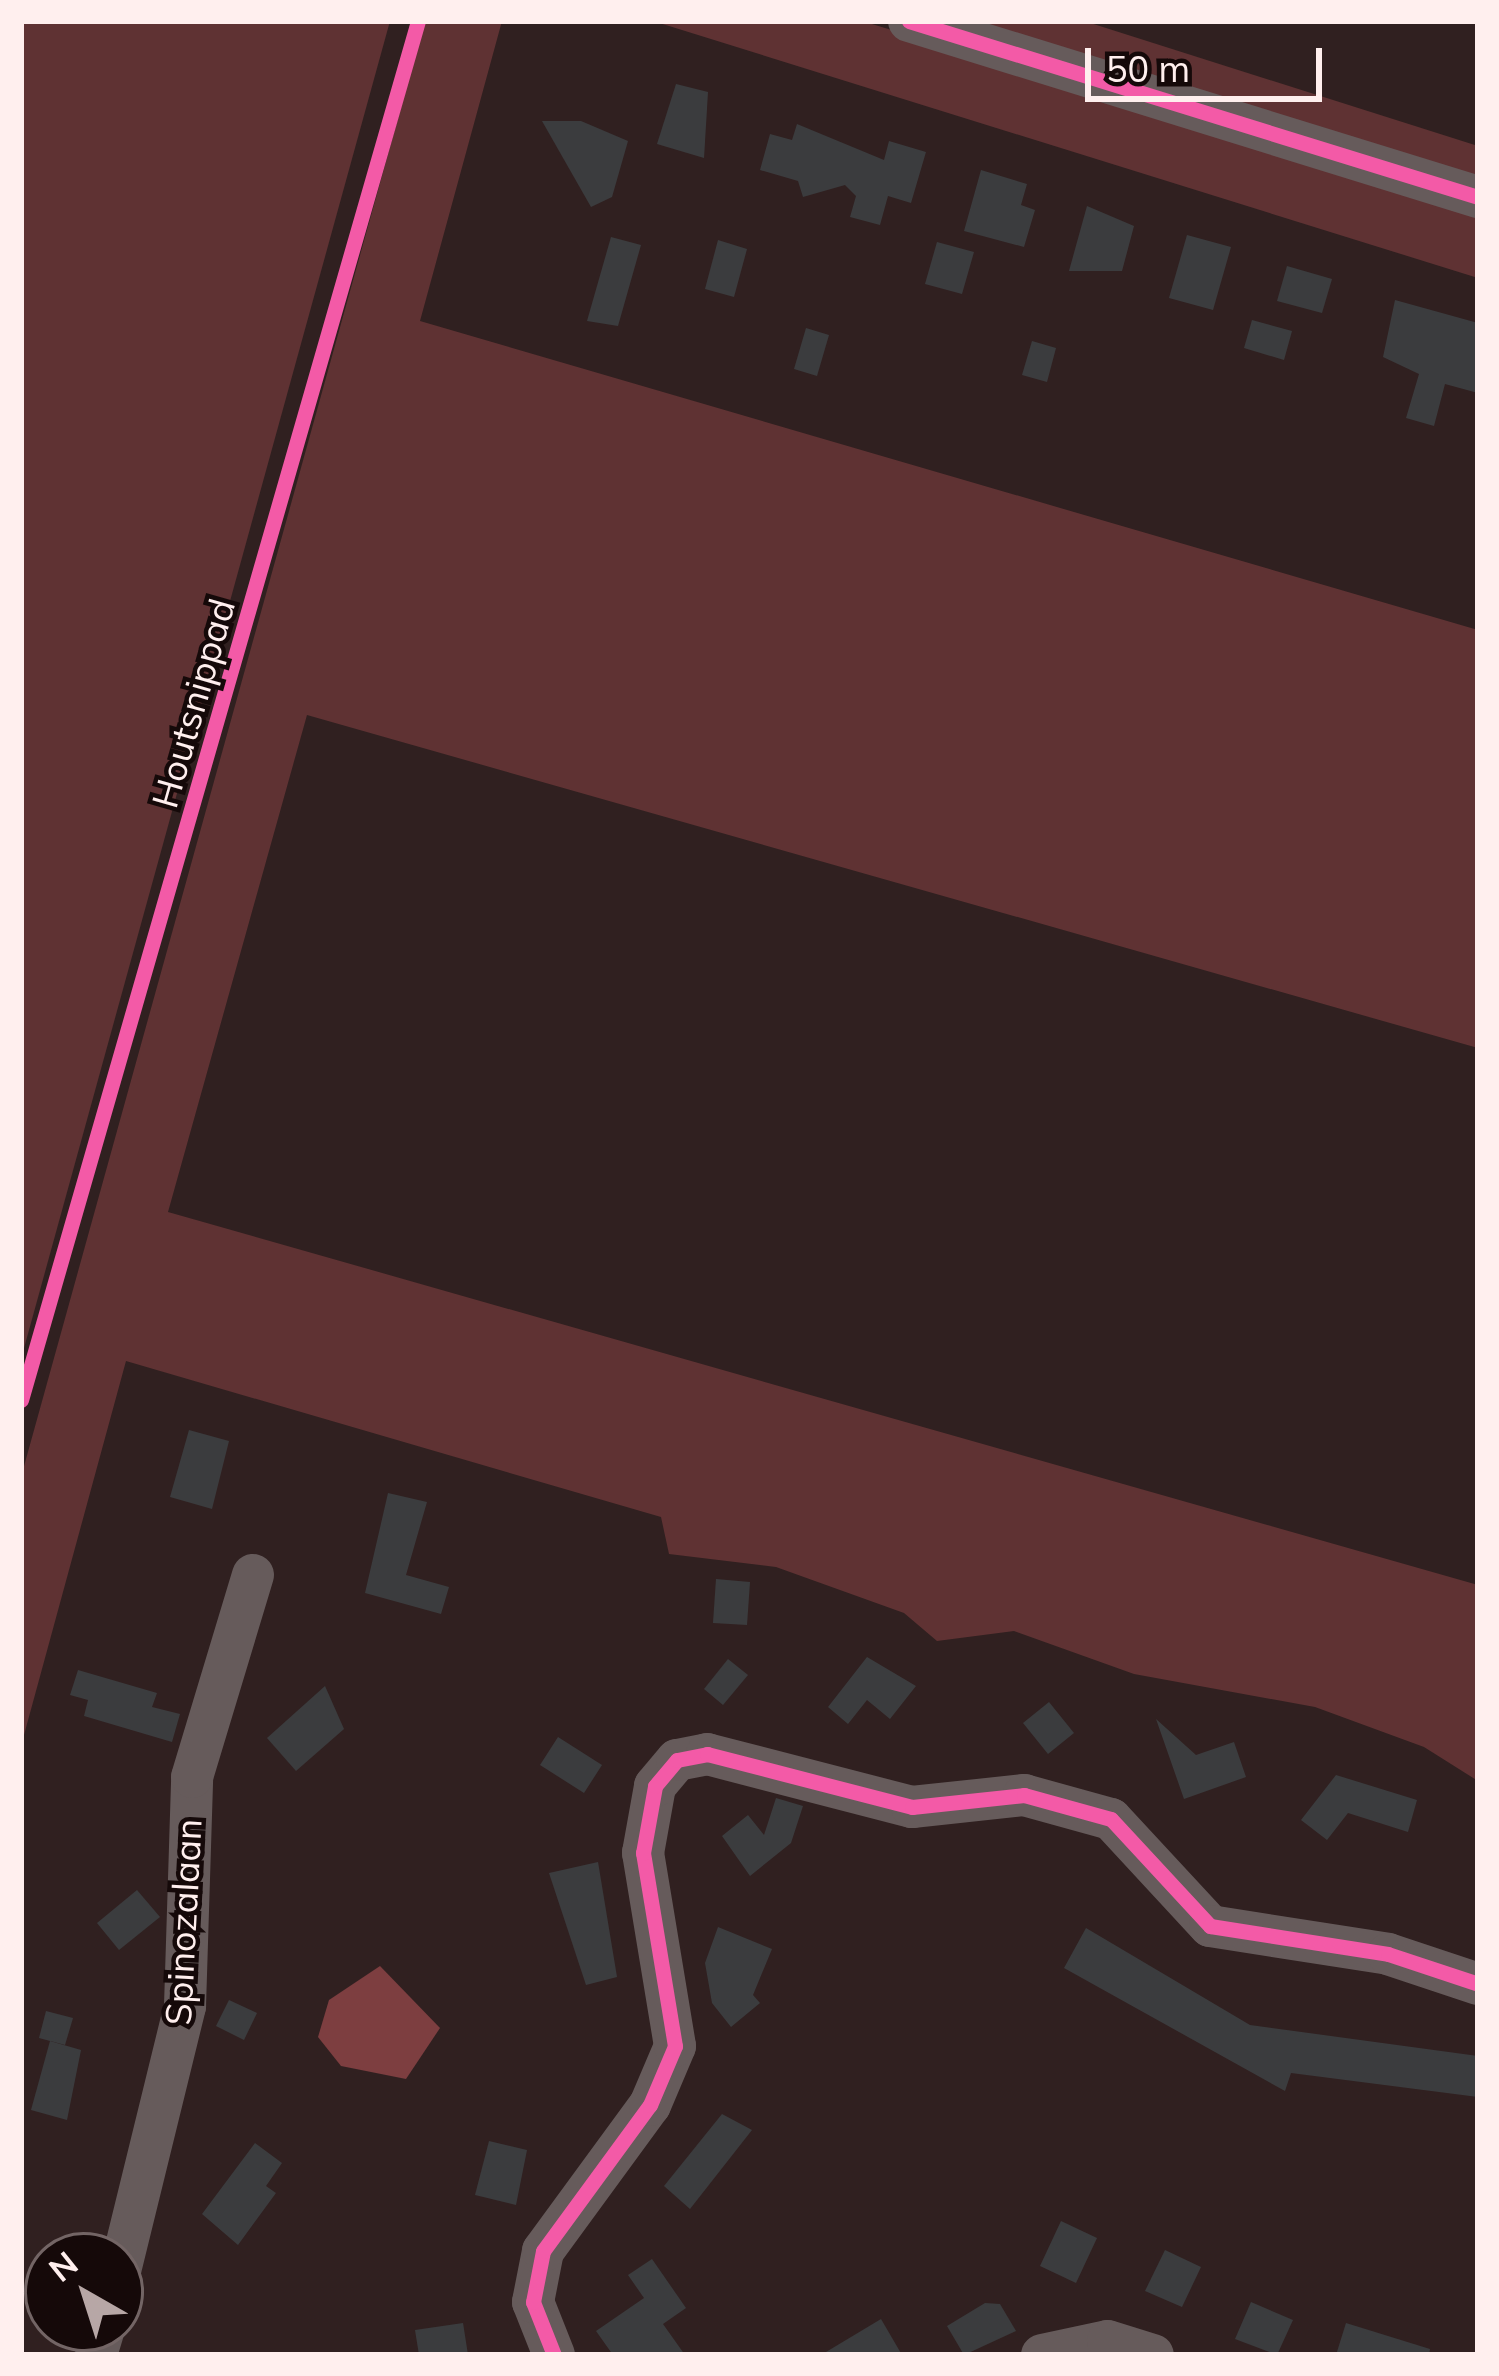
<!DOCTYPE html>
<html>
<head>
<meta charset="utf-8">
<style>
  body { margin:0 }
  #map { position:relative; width:1499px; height:2376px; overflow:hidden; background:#302020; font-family:Mulish,sans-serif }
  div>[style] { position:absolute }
  .green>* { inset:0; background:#5f3233 }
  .water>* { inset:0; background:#7d3e40 }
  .building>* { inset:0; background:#3b3c3e }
  .minor>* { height:42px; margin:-21px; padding:0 21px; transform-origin:21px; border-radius:21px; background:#665b5b }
  .cycleway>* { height:15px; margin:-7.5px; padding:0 7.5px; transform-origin:7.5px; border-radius:7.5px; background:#f35aa7 }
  span { translate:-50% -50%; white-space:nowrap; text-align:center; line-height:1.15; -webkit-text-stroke:9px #150909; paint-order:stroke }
  .street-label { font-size:36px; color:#ffefee }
  .frame { position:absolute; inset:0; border:24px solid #ffefee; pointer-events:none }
  .north { position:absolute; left:24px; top:2232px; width:120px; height:120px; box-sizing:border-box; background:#150909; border:3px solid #736565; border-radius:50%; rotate:321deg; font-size:33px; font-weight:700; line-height:48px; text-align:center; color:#ffefee }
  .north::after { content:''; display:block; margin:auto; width:42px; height:54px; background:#b7a7a6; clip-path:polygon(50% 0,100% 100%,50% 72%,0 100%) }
  .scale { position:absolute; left:1085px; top:48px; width:237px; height:54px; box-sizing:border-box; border:6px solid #ffefee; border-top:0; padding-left:15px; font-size:36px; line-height:42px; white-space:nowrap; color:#ffefee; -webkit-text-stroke:9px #150909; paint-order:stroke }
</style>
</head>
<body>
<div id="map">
  <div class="green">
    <div style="clip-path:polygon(21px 21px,390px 21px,21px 1359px)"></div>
    <div style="clip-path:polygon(425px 21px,502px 21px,420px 321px,1478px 630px,1478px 1048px,307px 715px,168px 1212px,1478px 1585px,1478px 1781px,1424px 1747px,1315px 1707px,1134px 1674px,1014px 1631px,937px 1641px,904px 1613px,776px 1567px,669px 1554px,661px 1517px,126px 1361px,21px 1746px,21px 1477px)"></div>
    <div style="clip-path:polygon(653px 21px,862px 21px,1298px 154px,1478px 211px,1478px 278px)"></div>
    <div style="clip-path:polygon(939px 21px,1084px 21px,1478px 146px,1478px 188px)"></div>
  </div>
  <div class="water">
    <div style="clip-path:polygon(380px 1966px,440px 2028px,406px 2079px,341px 2066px,318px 2037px,329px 2000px)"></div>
  </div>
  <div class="building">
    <div style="clip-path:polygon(676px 84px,708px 92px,704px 158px,657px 144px)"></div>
    <div style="clip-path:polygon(542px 121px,581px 121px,628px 141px,612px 197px,591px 207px)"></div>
    <div style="clip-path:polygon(797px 124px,884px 160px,889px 141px,926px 152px,911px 203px,888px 196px,880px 225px,850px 217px,856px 196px,845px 185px,803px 197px,798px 181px,760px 170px,770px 134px,792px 140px)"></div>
    <div style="clip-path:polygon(981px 170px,1027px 184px,1021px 205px,1035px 210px,1024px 247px,964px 231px)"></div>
    <div style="clip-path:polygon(1087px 206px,1134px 226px,1122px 271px,1069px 271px)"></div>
    <div style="clip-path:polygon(1187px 235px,1231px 247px,1213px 310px,1169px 298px)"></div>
    <div style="clip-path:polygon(611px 237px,641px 245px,618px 326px,587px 321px)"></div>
    <div style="clip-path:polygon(718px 240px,747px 249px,734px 297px,705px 289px)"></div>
    <div style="clip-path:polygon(937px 242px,974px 252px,962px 294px,925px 284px)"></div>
    <div style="clip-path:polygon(1287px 266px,1332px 279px,1322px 313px,1277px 301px)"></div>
    <div style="clip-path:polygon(1395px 300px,1478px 323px,1478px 393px,1445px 384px,1434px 426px,1406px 418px,1419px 374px,1383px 357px)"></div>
    <div style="clip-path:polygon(1252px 320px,1292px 331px,1284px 360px,1244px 348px)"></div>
    <div style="clip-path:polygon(806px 328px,829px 335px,817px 376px,794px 369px)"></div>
    <div style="clip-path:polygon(1032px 341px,1056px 348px,1047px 382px,1022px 375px)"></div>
    <div style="clip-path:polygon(189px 1430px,229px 1441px,212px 1509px,170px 1497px)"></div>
    <div style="clip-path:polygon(388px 1493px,427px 1502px,406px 1575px,449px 1587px,441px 1614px,365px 1593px)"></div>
    <div style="clip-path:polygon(716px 1579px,750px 1582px,747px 1625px,713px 1623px)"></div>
    <div style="clip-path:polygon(867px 1657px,916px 1686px,890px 1719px,867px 1700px,848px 1724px,828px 1707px)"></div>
    <div style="clip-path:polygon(728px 1659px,748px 1675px,723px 1705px,704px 1689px)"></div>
    <div style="clip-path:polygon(78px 1670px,157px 1693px,152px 1707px,180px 1714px,172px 1742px,84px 1716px,88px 1700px,70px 1695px)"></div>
    <div style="clip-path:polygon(325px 1686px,344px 1729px,296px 1771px,267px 1738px)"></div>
    <div style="clip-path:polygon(1049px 1702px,1074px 1733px,1048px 1754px,1023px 1723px)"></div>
    <div style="clip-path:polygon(1156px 1719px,1196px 1755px,1234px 1742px,1246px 1777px,1184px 1799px)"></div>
    <div style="clip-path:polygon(558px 1737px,602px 1765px,584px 1793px,540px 1765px)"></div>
    <div style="clip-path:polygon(1336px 1775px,1417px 1800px,1408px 1832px,1348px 1813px,1327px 1840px,1301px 1820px)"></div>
    <div style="clip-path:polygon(776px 1798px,803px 1806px,791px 1843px,750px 1876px,722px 1836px,748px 1815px,764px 1835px)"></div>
    <div style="clip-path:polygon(598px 1862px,617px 1977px,586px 1985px,549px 1873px)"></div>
    <div style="clip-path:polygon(137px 1890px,160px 1917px,119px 1950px,97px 1923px)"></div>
    <div style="clip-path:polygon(718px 1927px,772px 1949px,753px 1995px,760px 2003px,731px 2027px,712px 2003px,705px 1963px)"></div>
    <div style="clip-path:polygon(1086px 1928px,1250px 2025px,1478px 2056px,1478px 2097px,1291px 2073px,1285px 2091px,1064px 1968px)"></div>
    <div style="clip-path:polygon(229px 2000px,257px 2013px,244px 2040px,216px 2026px)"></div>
    <div style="clip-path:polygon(46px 2011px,73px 2018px,65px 2045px,39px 2038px)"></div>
    <div style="clip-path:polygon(50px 2041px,81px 2050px,67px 2120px,31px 2110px)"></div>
    <div style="clip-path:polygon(722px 2114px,752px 2130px,690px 2209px,664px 2186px)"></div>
    <div style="clip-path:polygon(489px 2141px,527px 2150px,516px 2205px,475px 2195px)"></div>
    <div style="clip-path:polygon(255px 2143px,282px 2163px,266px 2186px,276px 2193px,238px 2245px,202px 2214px)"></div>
    <div style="clip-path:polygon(1061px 2221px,1097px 2238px,1076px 2283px,1040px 2266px)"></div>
    <div style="clip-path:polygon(1165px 2250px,1201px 2267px,1182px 2307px,1145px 2291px)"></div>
    <div style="clip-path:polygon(652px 2259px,686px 2308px,663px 2324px,685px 2355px,613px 2355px,596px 2331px,644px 2298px,628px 2275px)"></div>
    <div style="clip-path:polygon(1251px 2302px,1293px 2320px,1277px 2355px,1235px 2339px)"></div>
    <div style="clip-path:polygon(985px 2303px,1000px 2304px,1016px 2331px,964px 2355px,947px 2326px)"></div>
    <div style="clip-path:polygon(881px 2319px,902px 2355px,821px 2355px)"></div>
    <div style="clip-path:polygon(463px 2323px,468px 2355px,419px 2355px,415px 2330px)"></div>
    <div style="clip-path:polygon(1346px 2323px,1430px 2349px,1429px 2355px,1336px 2355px)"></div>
  </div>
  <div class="minor">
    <div style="left:909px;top:21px;width:596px;rotate:17.19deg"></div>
    <div style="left:120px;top:2271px;width:273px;rotate:-76.2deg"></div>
    <div style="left:185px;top:2006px;width:229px;rotate:-88.2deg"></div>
    <div style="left:192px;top:1777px;width:211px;rotate:-73.2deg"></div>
    <div style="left:96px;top:2355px;width:28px;rotate:-73deg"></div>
    <div style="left:554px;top:2355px;width:57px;rotate:-111.6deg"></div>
    <div style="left:533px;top:2302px;width:52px;rotate:-78.9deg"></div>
    <div style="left:543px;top:2251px;width:181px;rotate:-53.8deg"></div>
    <div style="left:650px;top:2105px;width:64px;rotate:-67deg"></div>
    <div style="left:675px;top:2046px;width:196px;rotate:-99.4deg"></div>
    <div style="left:643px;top:1853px;width:68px;rotate:-79.8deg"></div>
    <div style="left:655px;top:1786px;width:34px;rotate:-50deg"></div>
    <div style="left:677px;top:1760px;width:31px;rotate:-11deg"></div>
    <div style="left:707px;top:1754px;width:212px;rotate:14.5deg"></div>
    <div style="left:912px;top:1807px;width:113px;rotate:-6.1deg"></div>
    <div style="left:1024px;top:1795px;width:90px;rotate:15.4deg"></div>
    <div style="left:1111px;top:1819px;width:146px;rotate:47.2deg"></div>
    <div style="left:1210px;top:1926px;width:180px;rotate:8.9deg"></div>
    <div style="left:1388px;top:1954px;width:95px;rotate:18.4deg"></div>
    <div style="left:1042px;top:2355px;width:67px;rotate:-12deg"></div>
    <div style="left:1108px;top:2341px;width:47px;rotate:17.3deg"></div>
  </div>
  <div class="cycleway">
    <div style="left:909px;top:21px;width:596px;rotate:17.19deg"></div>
    <div style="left:21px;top:1400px;width:1435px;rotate:-73.94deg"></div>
    <div style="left:554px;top:2355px;width:57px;rotate:-111.6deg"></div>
    <div style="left:533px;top:2302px;width:52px;rotate:-78.9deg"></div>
    <div style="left:543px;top:2251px;width:181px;rotate:-53.8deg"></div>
    <div style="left:650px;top:2105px;width:64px;rotate:-67deg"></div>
    <div style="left:675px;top:2046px;width:196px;rotate:-99.4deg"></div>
    <div style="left:643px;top:1853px;width:68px;rotate:-79.8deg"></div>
    <div style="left:655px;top:1786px;width:34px;rotate:-50deg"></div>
    <div style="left:677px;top:1760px;width:31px;rotate:-11deg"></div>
    <div style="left:707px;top:1754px;width:212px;rotate:14.5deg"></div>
    <div style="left:912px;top:1807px;width:113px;rotate:-6.1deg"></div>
    <div style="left:1024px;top:1795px;width:90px;rotate:15.4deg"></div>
    <div style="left:1111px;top:1819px;width:146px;rotate:47.2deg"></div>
    <div style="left:1210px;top:1926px;width:180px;rotate:8.9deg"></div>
    <div style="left:1388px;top:1954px;width:95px;rotate:18.4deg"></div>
  </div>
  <div class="street-label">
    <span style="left:193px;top:703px;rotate:-74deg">Houtsnippad</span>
    <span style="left:183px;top:1922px;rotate:-87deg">Spinozalaan</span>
  </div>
  <div class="frame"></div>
  <div class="north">N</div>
  <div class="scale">50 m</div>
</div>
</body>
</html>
